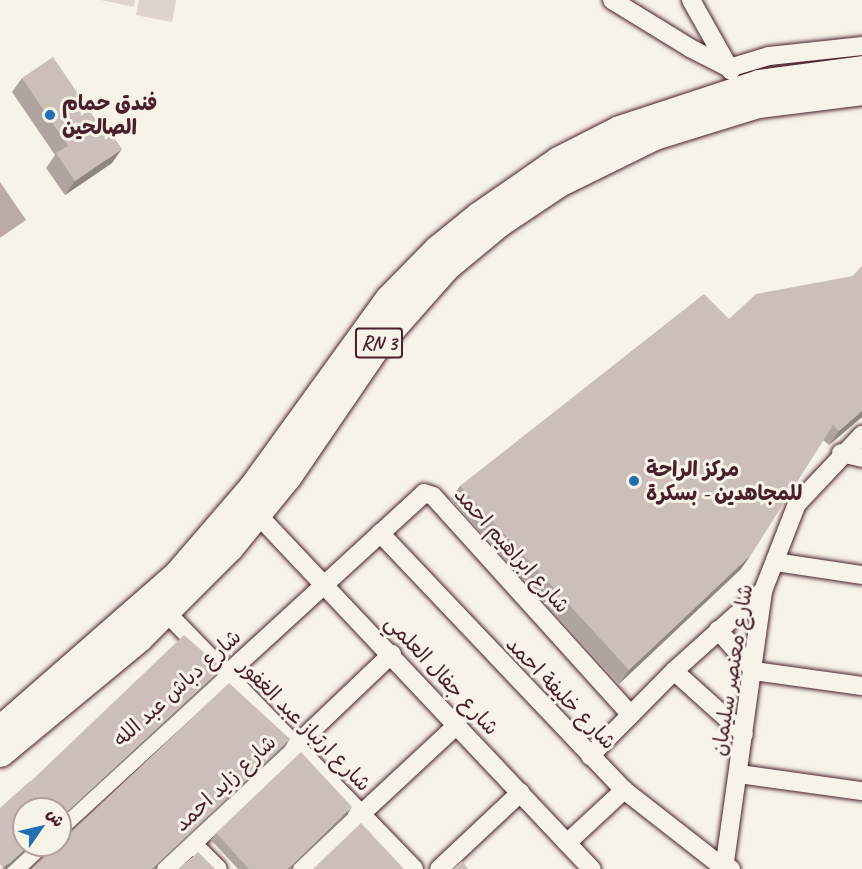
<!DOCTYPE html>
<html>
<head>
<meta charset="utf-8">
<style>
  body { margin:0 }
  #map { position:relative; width:862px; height:869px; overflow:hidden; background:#f7f3e8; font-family:Caveat,"Playpen Sans Arabic",sans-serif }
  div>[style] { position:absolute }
  .green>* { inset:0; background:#ded4cc }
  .water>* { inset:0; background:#bcaaa7 }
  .roads { filter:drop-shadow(0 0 2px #4a1f2b) drop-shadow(0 0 2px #4a1f2b) }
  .minor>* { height:18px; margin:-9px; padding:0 9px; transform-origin:9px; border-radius:9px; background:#f7f3e8 }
  .primary>* { height:27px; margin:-13.5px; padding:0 13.5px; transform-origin:13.5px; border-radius:13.5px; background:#f7f3e8 }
  .wall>* { inset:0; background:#afa49f }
  .shaded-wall>* { inset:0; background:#8f8682 }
  .building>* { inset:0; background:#ccbfb9 }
  .dots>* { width:16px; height:16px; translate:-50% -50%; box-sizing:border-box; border:3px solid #f7f3e8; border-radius:50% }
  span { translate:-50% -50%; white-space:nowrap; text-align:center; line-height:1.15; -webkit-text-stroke:6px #f7f3e8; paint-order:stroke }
  .shield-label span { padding:2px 4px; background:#f7f3e8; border:2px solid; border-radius:4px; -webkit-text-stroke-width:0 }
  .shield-label { font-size:20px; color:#4a1f2b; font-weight:700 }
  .poi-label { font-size:21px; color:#4a1f2b; font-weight:700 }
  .left { translate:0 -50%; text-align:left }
  .street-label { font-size:21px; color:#4a1f2b }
  .north { position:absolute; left:12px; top:797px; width:60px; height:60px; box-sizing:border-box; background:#f7f3e8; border:2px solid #b29e9c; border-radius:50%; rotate:56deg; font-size:16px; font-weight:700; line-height:24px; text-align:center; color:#4a1f2b }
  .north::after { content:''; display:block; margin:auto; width:21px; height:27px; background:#1f6fb2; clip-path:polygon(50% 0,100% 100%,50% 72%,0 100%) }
</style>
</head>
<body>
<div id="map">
  <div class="green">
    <div style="clip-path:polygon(101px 0,135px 0,134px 7px)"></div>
    <div style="clip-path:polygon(139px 0,176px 0,172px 22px,136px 15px)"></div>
  </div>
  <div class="water">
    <div style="clip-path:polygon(0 182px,26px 220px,0 238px)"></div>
  </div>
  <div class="roads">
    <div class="minor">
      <div style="left:612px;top:0;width:92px;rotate:31.6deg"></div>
      <div style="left:690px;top:48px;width:44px;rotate:27.1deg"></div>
      <div style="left:729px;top:68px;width:42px;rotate:-16.7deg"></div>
      <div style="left:769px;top:56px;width:94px;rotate:-6.1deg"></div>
      <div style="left:691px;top:0;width:81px;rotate:60.6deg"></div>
      <div style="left:841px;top:453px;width:22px;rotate:13deg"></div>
      <div style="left:257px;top:514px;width:488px;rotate:46.7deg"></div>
      <div style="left:380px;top:533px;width:354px;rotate:46.5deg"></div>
      <div style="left:624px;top:790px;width:127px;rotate:38deg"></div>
      <div style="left:724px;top:868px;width:7px;rotate:8deg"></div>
      <div style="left:775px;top:562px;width:88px;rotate:8.5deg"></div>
      <div style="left:166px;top:612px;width:357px;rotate:46deg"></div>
      <div style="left:718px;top:630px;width:55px;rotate:48.7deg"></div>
      <div style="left:754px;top:671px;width:109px;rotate:7.9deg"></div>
      <div style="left:674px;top:671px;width:94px;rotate:42deg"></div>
      <div style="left:590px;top:756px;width:120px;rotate:-45.3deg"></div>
      <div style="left:674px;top:671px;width:120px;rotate:-42deg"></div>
      <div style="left:739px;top:774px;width:124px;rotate:7.9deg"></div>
      <div style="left:60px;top:827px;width:494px;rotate:-42.5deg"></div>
      <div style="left:424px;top:493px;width:9px;rotate:18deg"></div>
      <div style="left:433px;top:496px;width:295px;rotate:47.9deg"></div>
      <div style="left:567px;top:843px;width:78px;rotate:-42.9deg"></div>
      <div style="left:193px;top:844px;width:35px;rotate:45deg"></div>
      <div style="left:15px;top:869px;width:35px;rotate:-43deg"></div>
      <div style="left:166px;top:869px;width:312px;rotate:-43.6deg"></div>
      <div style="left:302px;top:869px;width:213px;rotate:-42.9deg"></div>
      <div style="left:439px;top:869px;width:112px;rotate:-43.2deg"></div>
      <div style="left:724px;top:869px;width:281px;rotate:-82deg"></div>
      <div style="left:763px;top:591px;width:93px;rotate:-68.7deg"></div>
      <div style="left:797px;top:504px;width:95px;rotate:-46.7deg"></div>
    </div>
    <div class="primary">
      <div style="left:0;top:729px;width:234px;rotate:-41.2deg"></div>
      <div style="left:176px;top:575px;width:116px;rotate:-49.2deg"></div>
      <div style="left:252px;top:487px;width:233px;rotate:-54.1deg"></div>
      <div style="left:389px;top:298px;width:69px;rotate:-45.6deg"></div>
      <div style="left:437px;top:249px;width:54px;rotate:-39deg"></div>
      <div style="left:479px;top:215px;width:96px;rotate:-34.8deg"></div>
      <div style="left:558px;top:160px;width:68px;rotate:-26.9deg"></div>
      <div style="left:619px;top:129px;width:147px;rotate:-18.2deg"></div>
      <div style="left:759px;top:83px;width:104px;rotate:-7.7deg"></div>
      <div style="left:0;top:753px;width:180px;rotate:-39.6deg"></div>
      <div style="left:139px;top:638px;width:129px;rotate:-45deg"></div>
      <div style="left:230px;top:547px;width:92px;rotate:-50.8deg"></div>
      <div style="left:288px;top:476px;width:160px;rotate:-55.7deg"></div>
      <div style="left:378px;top:344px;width:104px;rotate:-48.5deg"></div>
      <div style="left:447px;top:266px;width:67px;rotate:-39.6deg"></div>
      <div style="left:499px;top:223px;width:72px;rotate:-33.7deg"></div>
      <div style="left:559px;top:183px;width:106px;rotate:-26.3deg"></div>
      <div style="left:654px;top:136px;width:109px;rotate:-17.1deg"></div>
      <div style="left:758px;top:104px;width:105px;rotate:-7.1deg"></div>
    </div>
  </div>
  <div class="wall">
    <div style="clip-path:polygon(22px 78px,112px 163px,65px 195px,46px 168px,55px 155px,12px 92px)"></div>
    <div style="clip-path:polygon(862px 266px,862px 417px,829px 445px,823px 440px,741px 569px,619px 684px,450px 500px,460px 486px,729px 319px,853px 276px)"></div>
    <div style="clip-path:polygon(347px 815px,290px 869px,238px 869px,211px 840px,216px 833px)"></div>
  </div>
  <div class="shaded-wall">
    <div style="clip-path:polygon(122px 149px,112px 163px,65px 195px,75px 181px)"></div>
    <div style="clip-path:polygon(862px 411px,862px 417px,829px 445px,839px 431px)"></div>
    <div style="clip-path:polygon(751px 555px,741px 569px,619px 684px,629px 670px)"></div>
    <div style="clip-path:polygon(222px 668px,217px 676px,60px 820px,60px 818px)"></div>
    <div style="clip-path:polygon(290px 739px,285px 747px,154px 869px,152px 869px)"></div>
    <div style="clip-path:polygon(352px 807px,347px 815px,290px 869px,288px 869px)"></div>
    <div style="clip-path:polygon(29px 845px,33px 845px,7px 869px,3px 869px)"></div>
  </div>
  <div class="building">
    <div style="clip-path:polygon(53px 57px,100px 126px,104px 123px,122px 149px,75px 181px,56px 153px,68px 146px,22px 78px)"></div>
    <div style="clip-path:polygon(862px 266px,862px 411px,839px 431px,833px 425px,751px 555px,629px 670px,460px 486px,704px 294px,729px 319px,756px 294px,853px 276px)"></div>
    <div style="clip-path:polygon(184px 635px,222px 668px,60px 818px,60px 809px,51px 809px,30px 782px)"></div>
    <div style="clip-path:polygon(229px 683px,290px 739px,152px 869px,32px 869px,58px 845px,60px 845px,60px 843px)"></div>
    <div style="clip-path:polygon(301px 752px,352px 807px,288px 869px,249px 869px,216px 833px)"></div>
    <div style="clip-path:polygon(30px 781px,51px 809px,24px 809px,24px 845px,29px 845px,3px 868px,0 864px,0 808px)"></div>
    <div style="clip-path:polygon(361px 823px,404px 869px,313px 869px)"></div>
    <div style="clip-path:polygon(198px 852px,215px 869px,179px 869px)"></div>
    <div style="clip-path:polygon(462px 861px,468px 869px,453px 869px)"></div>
  </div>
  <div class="dots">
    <div style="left:50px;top:115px;background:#1f6fb2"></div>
    <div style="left:634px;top:481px;background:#1f6fb2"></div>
  </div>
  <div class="shield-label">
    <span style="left:379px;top:343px">RN 3</span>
  </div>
  <div class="poi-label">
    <span class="left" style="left:62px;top:115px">فندق حمام<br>الصالحين</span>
    <span class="left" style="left:646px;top:481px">مركز الراحة<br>للمجاهدين - بسكرة</span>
  </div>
  <div class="street-label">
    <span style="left:512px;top:550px;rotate:48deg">شارع ابراهيم احمد</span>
    <span style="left:732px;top:670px;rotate:-81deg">شارع معنصر سليمان</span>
    <span style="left:442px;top:675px;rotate:47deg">شارع جفال العلمي</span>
    <span style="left:177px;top:688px;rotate:-42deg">شارع دباش عبد الله</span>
    <span style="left:561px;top:693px;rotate:46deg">شارع خليفة احمد</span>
    <span style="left:305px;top:725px;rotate:45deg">شارع ارتباز عبد الغفور</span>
    <span style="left:225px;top:783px;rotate:-43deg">شارع زايد احمد</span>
  </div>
  <div class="north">ش</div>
</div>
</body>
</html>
